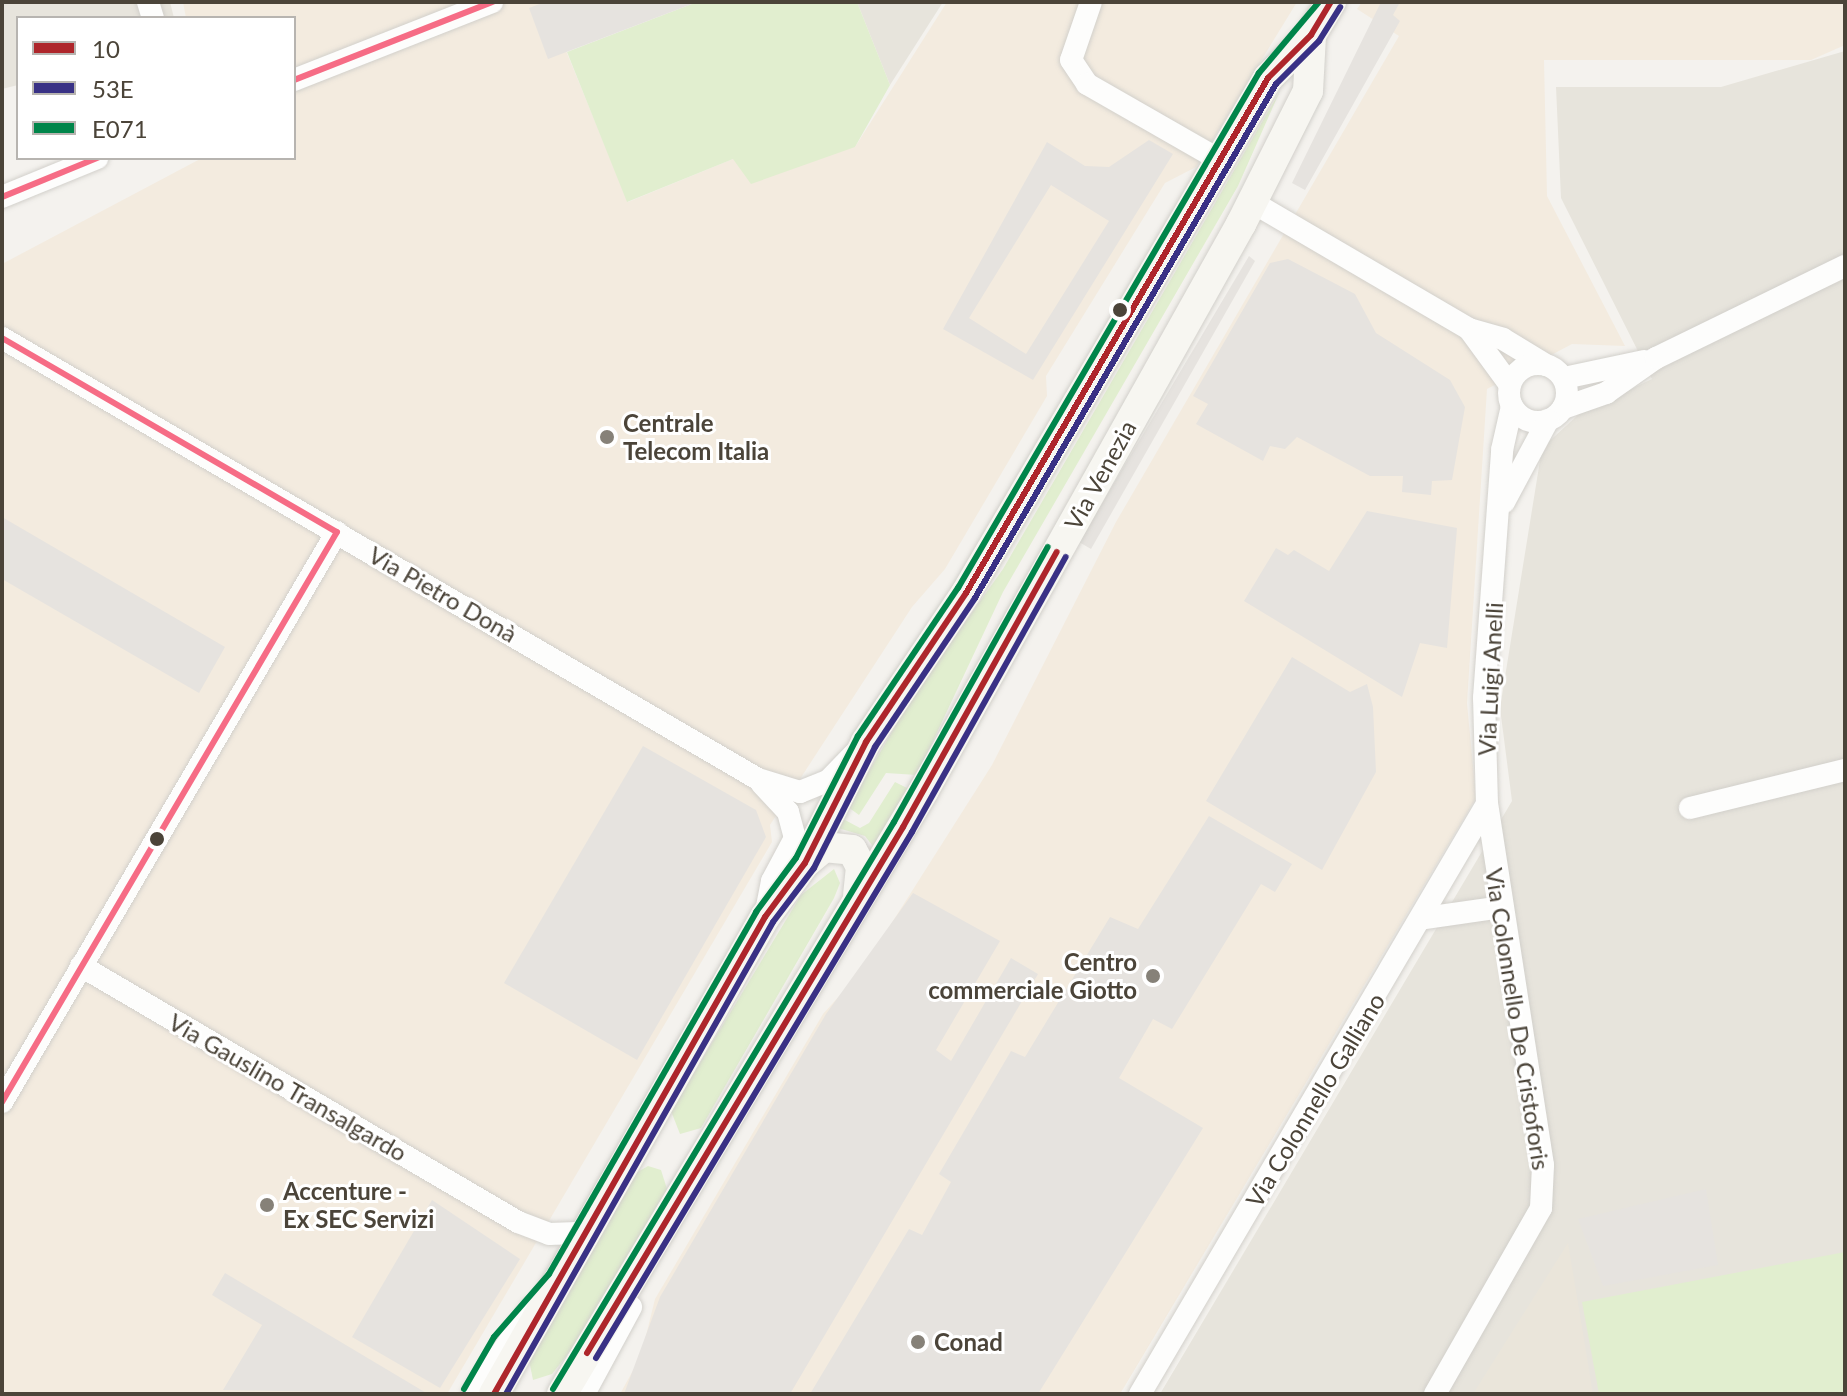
<!DOCTYPE html>
<html>
<head>
<meta charset="utf-8">
<style>
  body { margin:0 }
  #map { position:relative; width:1847px; height:1396px; overflow:hidden; background:#f4f2ee; font-family:Lato,sans-serif }
  div>[style] { position:absolute }
  .residential>* { inset:0; background:#e7e4dc }
  .commercial>* { inset:0; background:#f3ebdf }
  .education>* { inset:0; background:#eae5da }
  .green>* { inset:0; background:#e1eecf }
  .parking>* { inset:0; background:#e6e3df }
  .roads { filter:drop-shadow(0 0 2px #d2d0cb) drop-shadow(0 0 2px #d2d0cb) }
  .minor>* { height:22px; margin:-11px; padding:0 11px; transform-origin:11px; border-radius:11px; background:#fdfdfc }
  .minor>.ring { margin:-11px; padding:0; box-sizing:content-box; background:none; border:22px solid #fdfdfc; border-radius:50% }
  .secondary>* { height:30px; margin:-15px; padding:0 15px; transform-origin:15px; border-radius:15px; background:#f7f6f1 }
  .bus-1>* { height:6px; margin:-3px; padding:0 3px; transform-origin:3px; border-radius:3px; background:#ae262b }
  .bus-2>* { height:6px; margin:-3px; padding:0 3px; transform-origin:3px; border-radius:3px; background:#393185 }
  .bus-3>* { height:6px; margin:-3px; padding:0 3px; transform-origin:3px; border-radius:3px; background:#00854a }
  .bus-4>* { height:6px; margin:-3px; padding:0 3px; transform-origin:3px; border-radius:3px; background:#f66c85 }
  .dots>* { width:22px; height:22px; translate:-50% -50%; box-sizing:border-box; border:4px solid #fff; border-radius:50% }
  span { translate:-50% -50%; white-space:nowrap; text-align:center; line-height:1.15; -webkit-text-stroke:6px #fff; paint-order:stroke }
  .poi-label { font-size:24px; color:#4b4439; font-weight:700 }
  .left { translate:0 -50%; text-align:left }
  .right { translate:-100% -50%; text-align:right }
  .street-label { font-size:24px; color:#4b4439 }
  .frame { position:absolute; inset:0; border:4px solid #4b4439; pointer-events:none }
  .legend { position:absolute; left:16px; top:16px; width:280px; height:144px; box-sizing:border-box; background:#fff; border:2px solid #b7b4b0; margin:0; padding:10px 14px; list-style:none; font-size:24px; color:#4b4439 }
  .legend li { display:flex; align-items:center; gap:16px; height:40px }
  .legend b { width:40px; border:2px solid #b7b4b0 }
</style>
</head>
<body>
<div id="map">
  <div class="residential">
    <div style="clip-path:polygon(2px 2px,170px 2px,174px 18px,18px 18px,18px 85px,2px 89px)"></div>
    <div style="clip-path:polygon(857px 2px,943px 2px,890px 85px)"></div>
    <div style="clip-path:polygon(1845px 51px,1845px 1394px,1160px 1394px,1512px 801px,1500px 708px,1542px 448px,1579px 414px,1652px 379px,1561px 198px,1556px 87px,1721px 87px)"></div>
  </div>
  <div class="commercial">
    <div style="clip-path:polygon(183px 2px,546px 2px,628px 202px,733px 159px,855px 147px,947px 2px,1297px 2px,1196px 167px,1165px 183px,1046px 376px,1047px 396px,945px 569px,912px 607px,770px 825px,772px 842px,447px 1394px,2px 1394px,2px 264px,202px 158px,294px 158px,294px 18px,186px 18px)"></div>
    <div style="clip-path:polygon(1362px 2px,1845px 2px,1845px 45px,1811px 60px,1544px 60px,1547px 196px,1625px 346px,1572px 344px,1487px 389px,1467px 703px,1476px 798px,1120px 1394px,620px 1394px,641px 1356px,655px 1299px,823px 1014px,860px 973px,992px 765px,1116px 522px,1399px 36px,1357px 9px)"></div>
  </div>
  <div class="education">
    <div style="clip-path:polygon(1568px 1243px,1593px 1394px,1473px 1394px)"></div>
  </div>
  <div class="green">
    <div style="clip-path:polygon(697px 2px,857px 2px,890px 85px,855px 147px,751px 184px,733px 159px,627px 202px,567px 52px)"></div>
    <div style="clip-path:polygon(1280px 91px,1238px 186px,1003px 592px,917px 775px,886px 773px,859px 815px,848px 807px,916px 691px,1003px 569px)"></div>
    <div style="clip-path:polygon(895px 782px,909px 789px,875px 849px,865px 836px,838px 828px,843px 819px,860px 828px,869px 823px)"></div>
    <div style="clip-path:polygon(834px 869px,840px 883px,834px 898px,701px 1128px,680px 1134px,671px 1111px,801px 895px)"></div>
    <div style="clip-path:polygon(648px 1166px,661px 1170px,667px 1189px,579px 1340px,552px 1374px,533px 1380px,529px 1360px,636px 1173px)"></div>
    <div style="clip-path:polygon(1845px 1252px,1845px 1394px,1599px 1394px,1582px 1302px)"></div>
  </div>
  <div class="parking">
    <div style="clip-path:polygon(545px 2px,697px 2px,548px 59px,529px 8px)"></div>
    <div style="clip-path:polygon(1381px 2px,1400px 2px,1393px 15px,1400px 21px,1305px 190px,1292px 183px)"></div>
    <div style="clip-path:polygon(evenodd,1149px 140px,1173px 154px,1033px 380px,943px 329px,1047px 142px,1085px 166px,1109px 167px,1149px 140px,1051px 185px,1109px 221px,1026px 354px,969px 318px,1051px 185px)"></div>
    <div style="clip-path:polygon(1249px 256px,1255px 261px,1091px 549px,1079px 542px)"></div>
    <div style="clip-path:polygon(1288px 259px,1355px 294px,1376px 333px,1450px 380px,1465px 407px,1452px 480px,1432px 481px,1431px 495px,1402px 492px,1403px 476px,1370px 476px,1297px 437px,1285px 449px,1270px 446px,1263px 461px,1196px 424px,1208px 404px,1193px 396px,1270px 263px)"></div>
    <div style="clip-path:polygon(1367px 511px,1457px 528px,1447px 648px,1420px 643px,1402px 697px,1244px 601px,1276px 548px,1288px 555px,1294px 550px,1329px 571px)"></div>
    <div style="clip-path:polygon(2px 517px,225px 647px,199px 693px,2px 579px)"></div>
    <div style="clip-path:polygon(1292px 657px,1350px 692px,1367px 684px,1373px 707px,1376px 772px,1322px 870px,1206px 801px)"></div>
    <div style="clip-path:polygon(643px 746px,756px 810px,766px 837px,637px 1060px,504px 983px)"></div>
    <div style="clip-path:polygon(1209px 816px,1292px 864px,1275px 892px,1261px 884px,1172px 1029px,1153px 1019px,1119px 1078px,1203px 1128px,1038px 1394px,810px 1394px,909px 1229px,922px 1235px,951px 1182px,939px 1174px,1011px 1051px,1025px 1057px,1110px 917px,1138px 929px)"></div>
    <div style="clip-path:polygon(913px 893px,1000px 941px,936px 1050px,951px 1061px,1011px 958px,1038px 974px,790px 1394px,624px 1394px,660px 1297px,826px 1014px)"></div>
    <div style="clip-path:polygon(1706px 1189px,1718px 1265px,1603px 1286px,1578px 1219px)"></div>
    <div style="clip-path:polygon(432px 1200px,520px 1259px,440px 1388px,352px 1337px)"></div>
    <div style="clip-path:polygon(225px 1273px,428px 1394px,223px 1390px,262px 1325px,212px 1295px)"></div>
  </div>
  <div class="roads">
    <div class="minor">
      <div style="left:148px;top:2px;width:17px;rotate:73deg"></div>
      <div style="left:1091px;top:2px;width:61px;rotate:109deg"></div>
      <div style="left:1071px;top:60px;width:29px;rotate:56deg"></div>
      <div style="left:1087px;top:84px;width:151px;rotate:29.8deg"></div>
      <div style="left:294px;top:80px;width:213px;rotate:-21.5deg"></div>
      <div style="left:2px;top:197px;width:103px;rotate:-22.3deg"></div>
      <div style="left:1252px;top:202px;width:251px;rotate:30.3deg"></div>
      <div style="left:1469px;top:329px;width:35px;rotate:16deg"></div>
      <div style="left:1503px;top:339px;width:50px;rotate:31.2deg"></div>
      <div style="left:1469px;top:329px;width:69px;rotate:53.8deg"></div>
      <div style="left:2px;top:338px;width:875px;rotate:30.26deg"></div>
      <div style="left:758px;top:779px;width:44px;rotate:17.2deg"></div>
      <div style="left:800px;top:792px;width:31px;rotate:-22deg"></div>
      <div style="left:829px;top:780px;width:36px;rotate:-46deg"></div>
      <div class="ring" style="left:1509px;top:364px;width:36px;height:36px"></div>
      <div style="left:1564px;top:378px;width:82px;rotate:-12deg"></div>
      <div style="left:1563px;top:408px;width:46px;rotate:-19.2deg"></div>
      <div style="left:1606px;top:393px;width:61px;rotate:-35deg"></div>
      <div style="left:1656px;top:358px;width:210px;rotate:-26deg"></div>
      <div style="left:1504px;top:502px;width:93px;rotate:-61.8deg"></div>
      <div style="left:762px;top:784px;width:38px;rotate:47deg"></div>
      <div style="left:788px;top:812px;width:27px;rotate:75deg"></div>
      <div style="left:795px;top:838px;width:49px;rotate:118.1deg"></div>
      <div style="left:772px;top:881px;width:32px;rotate:101deg"></div>
      <div style="left:1690px;top:808px;width:160px;rotate:-13.8deg"></div>
      <div style="left:1425px;top:918px;width:77px;rotate:-8.2deg"></div>
      <div style="left:81px;top:966px;width:506px;rotate:30.36deg"></div>
      <div style="left:518px;top:1222px;width:33px;rotate:21deg"></div>
      <div style="left:549px;top:1234px;width:35px;rotate:-2deg"></div>
      <div style="left:2px;top:1102px;width:661px;rotate:-59.56deg"></div>
      <div style="left:473px;top:1394px;width:104px;rotate:-55.5deg"></div>
      <div style="left:584px;top:1394px;width:99px;rotate:-61.6deg"></div>
      <div style="left:1140px;top:1394px;width:684px;rotate:-59.54deg"></div>
      <div style="left:1435px;top:1394px;width:214px;rotate:-60.3deg"></div>
      <div style="left:1541px;top:1208px;width:43px;rotate:-87.3deg"></div>
      <div style="left:1543px;top:1165px;width:365px;rotate:-98.8deg"></div>
      <div style="left:1487px;top:804px;width:106px;rotate:-91.6deg"></div>
      <div style="left:1484px;top:698px;width:249px;rotate:-85.8deg"></div>
      <div style="left:1502px;top:450px;width:45px;rotate:-77.2deg"></div>
    </div>
    <div class="secondary">
      <div style="left:805px;top:863px;width:25px;rotate:-40deg"></div>
      <div style="left:824px;top:847px;width:28px;rotate:6deg"></div>
      <div style="left:852px;top:850px;width:19px;rotate:62deg"></div>
      <div style="left:861px;top:867px;width:27px;rotate:96deg"></div>
      <div style="left:494px;top:1394px;width:549px;rotate:-60.4deg"></div>
      <div style="left:765px;top:917px;width:67px;rotate:-53.5deg"></div>
      <div style="left:805px;top:863px;width:136px;rotate:-63.2deg"></div>
      <div style="left:866px;top:742px;width:179px;rotate:-56.1deg"></div>
      <div style="left:966px;top:593px;width:597px;rotate:-59.61deg"></div>
      <div style="left:1268px;top:78px;width:61px;rotate:-45deg"></div>
      <div style="left:1311px;top:35px;width:39px;rotate:-59deg"></div>
      <div style="left:562px;top:1394px;width:704px;rotate:-59.06deg"></div>
      <div style="left:924px;top:790px;width:649px;rotate:-60.75deg"></div>
      <div style="left:1241px;top:224px;width:149px;rotate:-63.3deg"></div>
      <div style="left:1308px;top:91px;width:56px;rotate:-86.9deg"></div>
    </div>
  </div>
  <div class="bus-1">
    <div style="left:587px;top:1353px;width:614px;rotate:-59deg"></div>
    <div style="left:903px;top:827px;width:315px;rotate:-60.8deg"></div>
    <div style="left:494px;top:1394px;width:549px;rotate:-60.4deg"></div>
    <div style="left:765px;top:917px;width:67px;rotate:-53.5deg"></div>
    <div style="left:805px;top:863px;width:136px;rotate:-63.2deg"></div>
    <div style="left:866px;top:742px;width:179px;rotate:-56.1deg"></div>
    <div style="left:966px;top:593px;width:597px;rotate:-59.61deg"></div>
    <div style="left:1268px;top:78px;width:61px;rotate:-45deg"></div>
    <div style="left:1311px;top:35px;width:39px;rotate:-59deg"></div>
  </div>
  <div class="bus-2">
    <div style="left:596px;top:1358px;width:614px;rotate:-59deg"></div>
    <div style="left:912px;top:832px;width:315px;rotate:-60.8deg"></div>
    <div style="left:506px;top:1394px;width:542px;rotate:-60.5deg"></div>
    <div style="left:773px;top:922px;width:68px;rotate:-52.8deg"></div>
    <div style="left:814px;top:868px;width:136px;rotate:-63.2deg"></div>
    <div style="left:875px;top:747px;width:179px;rotate:-56.1deg"></div>
    <div style="left:975px;top:598px;width:596px;rotate:-59.65deg"></div>
    <div style="left:1276px;top:84px;width:61px;rotate:-45deg"></div>
    <div style="left:1319px;top:41px;width:40px;rotate:-58deg"></div>
  </div>
  <div class="bus-3">
    <div style="left:464px;top:1389px;width:60px;rotate:-60deg"></div>
    <div style="left:494px;top:1337px;width:84px;rotate:-48.9deg"></div>
    <div style="left:549px;top:1274px;width:417px;rotate:-60.2deg"></div>
    <div style="left:756px;top:912px;width:67px;rotate:-53.5deg"></div>
    <div style="left:796px;top:858px;width:137px;rotate:-63.1deg"></div>
    <div style="left:858px;top:736px;width:179px;rotate:-56deg"></div>
    <div style="left:958px;top:588px;width:597px;rotate:-59.7deg"></div>
    <div style="left:1259px;top:73px;width:93px;rotate:-49.8deg"></div>
    <div style="left:553px;top:1389px;width:662px;rotate:-58.98deg"></div>
    <div style="left:894px;top:822px;width:315px;rotate:-60.8deg"></div>
  </div>
  <div class="bus-4">
    <div style="left:294px;top:80px;width:213px;rotate:-21.5deg"></div>
    <div style="left:2px;top:197px;width:103px;rotate:-22.3deg"></div>
    <div style="left:2px;top:338px;width:387px;rotate:30.1deg"></div>
    <div style="left:337px;top:532px;width:661px;rotate:120.44deg"></div>
  </div>
  <div class="dots">
    <div style="left:1120px;top:310px;background:#4b4439"></div>
    <div style="left:607px;top:437px;background:#868178"></div>
    <div style="left:157px;top:839px;background:#4b4439"></div>
    <div style="left:1153px;top:976px;background:#868178"></div>
    <div style="left:267px;top:1205px;background:#868178"></div>
    <div style="left:918px;top:1342px;background:#868178"></div>
  </div>
  <div class="poi-label">
    <span class="left" style="left:623px;top:437px">Centrale<br>Telecom Italia</span>
    <span class="right" style="left:1137px;top:976px">Centro<br>commerciale Giotto</span>
    <span class="left" style="left:283px;top:1205px">Accenture -<br>Ex SEC Servizi</span>
    <span class="left" style="left:934px;top:1342px">Conad</span>
  </div>
  <div class="street-label">
    <span style="left:1100px;top:475px;rotate:-61deg">Via Venezia</span>
    <span style="left:443px;top:594px;rotate:30deg">Via Pietro Donà</span>
    <span style="left:1490px;top:679px;rotate:-87deg">Via Luigi Anelli</span>
    <span style="left:1518px;top:1019px;rotate:81deg">Via Colonnello De Cristoforis</span>
    <span style="left:288px;top:1087px;rotate:30deg">Via Gauslino Transalgardo</span>
    <span style="left:1315px;top:1100px;rotate:-59deg">Via Colonnello Galliano</span>
  </div>
  <div class="frame"></div>
  <ul class="legend">
  <li><b style="height:10px;background:#ae262b"></b>10</li>
  <li><b style="height:10px;background:#393185"></b>53E</li>
  <li><b style="height:10px;background:#00854a"></b>E071</li>
  </ul>
</div>
</body>
</html>
